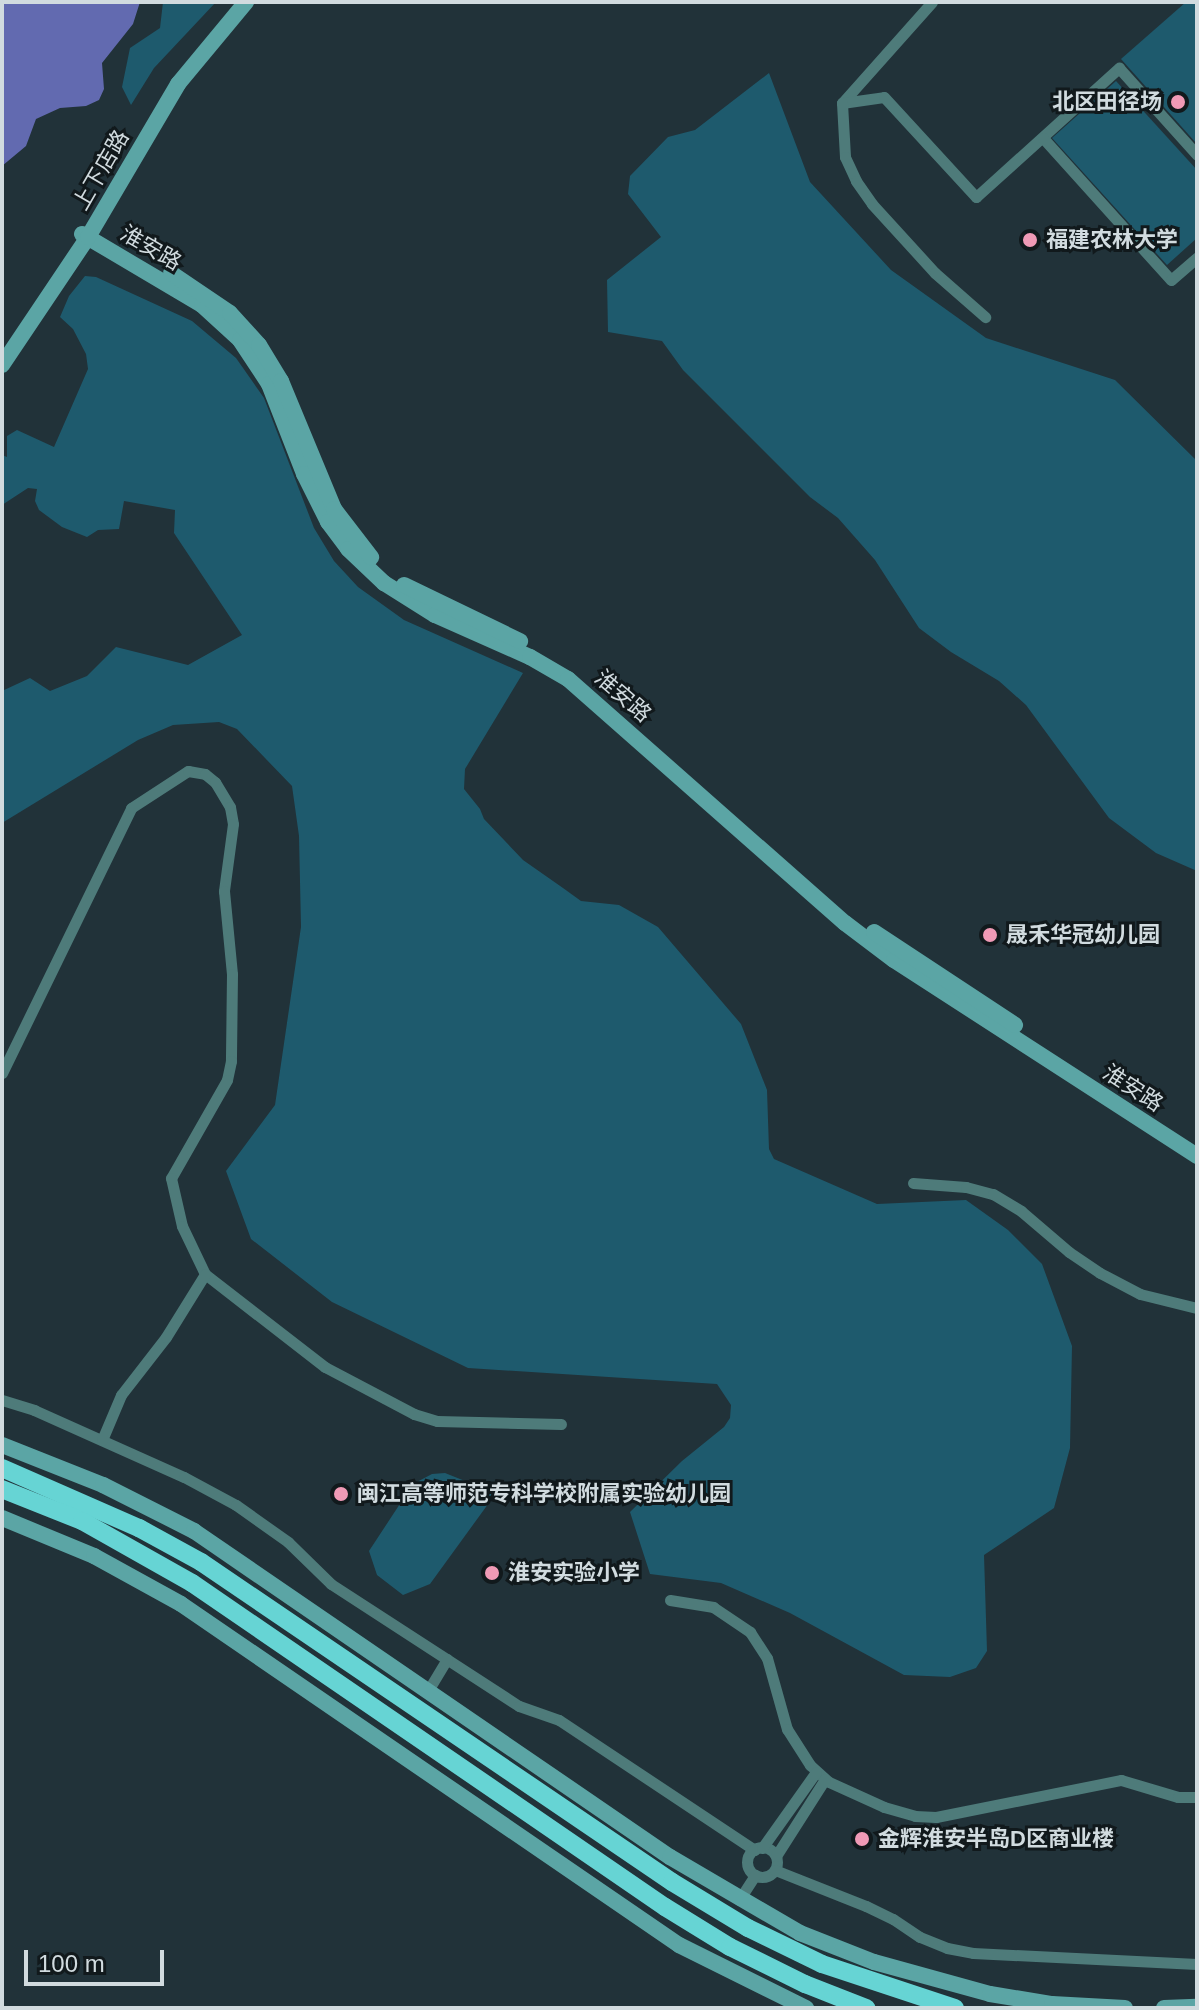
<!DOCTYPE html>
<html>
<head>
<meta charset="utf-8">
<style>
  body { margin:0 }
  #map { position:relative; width:1199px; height:2010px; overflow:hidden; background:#213239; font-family:Helvetica,"Noto Sans SC",sans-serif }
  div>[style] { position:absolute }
  .green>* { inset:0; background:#1e5a6d }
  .water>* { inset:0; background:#626ab0 }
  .minor>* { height:11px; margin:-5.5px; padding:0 5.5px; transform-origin:5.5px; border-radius:5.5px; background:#4e7b7a }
  .minor>.ring { margin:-5.5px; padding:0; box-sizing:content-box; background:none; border:11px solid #4e7b7a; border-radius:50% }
  .secondary>* { height:16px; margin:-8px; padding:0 8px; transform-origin:8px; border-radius:8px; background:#5ba5a5 }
  .trunk>* { height:18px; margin:-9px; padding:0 9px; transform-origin:9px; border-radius:9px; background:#66d4d4 }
  .dots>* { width:22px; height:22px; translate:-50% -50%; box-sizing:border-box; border:4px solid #11191c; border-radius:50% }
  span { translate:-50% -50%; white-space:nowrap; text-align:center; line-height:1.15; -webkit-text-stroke:6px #11191c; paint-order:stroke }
  .poi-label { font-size:22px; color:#d1dbdf; font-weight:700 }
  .right { translate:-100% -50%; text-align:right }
  .left { translate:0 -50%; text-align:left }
  .street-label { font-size:22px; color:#d1dbdf }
  .frame { position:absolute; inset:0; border:4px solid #d1dbdf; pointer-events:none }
  .scale { position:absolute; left:24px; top:1950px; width:140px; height:36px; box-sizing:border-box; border:4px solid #d1dbdf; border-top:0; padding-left:10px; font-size:24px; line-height:28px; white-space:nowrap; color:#d1dbdf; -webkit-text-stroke:6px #11191c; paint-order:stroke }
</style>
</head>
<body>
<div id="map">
  <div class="green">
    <div style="clip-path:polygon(163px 2px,216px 2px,154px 68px,131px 105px,122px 87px,130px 48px,160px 28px)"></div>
    <div style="clip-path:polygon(1186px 2px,1197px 2px,1197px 144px,1121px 59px)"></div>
    <div style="clip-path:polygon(769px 73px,810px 182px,891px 270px,986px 338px,1115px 380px,1197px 461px,1197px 871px,1156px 853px,1109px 818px,1026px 705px,999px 681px,951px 652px,919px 628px,875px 560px,838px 518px,810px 497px,683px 370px,662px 341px,608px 332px,607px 280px,661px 237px,628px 194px,630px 176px,668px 137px,695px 130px)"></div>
    <div style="clip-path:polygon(1116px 81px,1197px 170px,1197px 238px,1167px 265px,1052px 138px)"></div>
    <div style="clip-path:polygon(85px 276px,96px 277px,192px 321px,236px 358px,264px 398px,314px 528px,334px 561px,358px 587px,404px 620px,523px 673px,465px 769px,464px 789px,480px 809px,484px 819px,523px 860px,563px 888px,581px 901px,619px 905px,658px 927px,741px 1024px,767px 1090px,769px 1149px,774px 1159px,877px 1204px,966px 1200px,1008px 1230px,1042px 1264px,1072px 1346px,1070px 1448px,1054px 1508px,984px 1555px,987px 1651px,976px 1668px,950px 1677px,904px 1675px,790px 1613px,721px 1583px,650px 1574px,630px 1512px,682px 1461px,724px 1427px,730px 1418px,731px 1405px,717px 1384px,468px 1368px,332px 1302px,251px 1239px,226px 1171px,275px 1105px,301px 927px,299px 836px,292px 786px,237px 729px,219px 722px,173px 725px,138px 740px,2px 823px,2px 691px,30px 678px,50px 691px,87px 676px,116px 647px,188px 665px,242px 635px,174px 533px,175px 510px,124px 501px,119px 529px,98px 530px,87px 537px,62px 527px,39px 510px,35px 501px,37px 489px,28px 488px,2px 505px,2px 455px,7px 457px,7px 436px,17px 430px,54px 447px,88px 369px,86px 354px,73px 329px,60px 317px,69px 296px)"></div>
    <div style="clip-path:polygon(445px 1473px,465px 1481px,478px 1500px,490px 1483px,499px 1489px,430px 1584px,403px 1595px,377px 1575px,369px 1551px,413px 1484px,432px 1474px)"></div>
  </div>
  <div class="water">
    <div style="clip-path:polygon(2px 2px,140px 2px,133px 24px,102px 63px,104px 89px,99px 100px,86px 106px,60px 108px,36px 119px,26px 146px,2px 166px)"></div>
  </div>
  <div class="minor">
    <div style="left:932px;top:2px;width:135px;rotate:131.7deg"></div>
    <div style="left:842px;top:103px;width:42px;rotate:-8.1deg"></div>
    <div style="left:884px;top:97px;width:136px;rotate:47.4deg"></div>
    <div style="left:976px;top:197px;width:193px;rotate:-42.1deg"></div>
    <div style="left:1119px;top:68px;width:117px;rotate:48.1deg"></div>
    <div style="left:842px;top:103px;width:54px;rotate:86.8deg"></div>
    <div style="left:845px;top:157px;width:26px;rotate:65deg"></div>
    <div style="left:856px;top:181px;width:28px;rotate:55deg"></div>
    <div style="left:872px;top:204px;width:93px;rotate:47.6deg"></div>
    <div style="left:935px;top:273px;width:67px;rotate:41.3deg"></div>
    <div style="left:1043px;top:138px;width:191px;rotate:48deg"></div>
    <div style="left:1171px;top:280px;width:35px;rotate:-41deg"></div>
    <div style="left:2px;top:1073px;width:295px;rotate:-64deg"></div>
    <div style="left:131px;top:808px;width:68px;rotate:-33deg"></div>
    <div style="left:188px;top:771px;width:17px;rotate:10deg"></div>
    <div style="left:205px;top:774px;width:13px;rotate:39deg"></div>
    <div style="left:215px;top:782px;width:29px;rotate:59deg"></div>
    <div style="left:230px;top:807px;width:17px;rotate:80deg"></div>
    <div style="left:233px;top:824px;width:68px;rotate:97.7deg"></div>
    <div style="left:224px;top:891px;width:83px;rotate:84.5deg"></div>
    <div style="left:232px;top:974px;width:87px;rotate:90.7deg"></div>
    <div style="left:231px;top:1061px;width:19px;rotate:102deg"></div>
    <div style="left:227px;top:1080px;width:113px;rotate:119.7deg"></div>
    <div style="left:171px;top:1178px;width:49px;rotate:77.1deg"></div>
    <div style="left:182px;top:1226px;width:53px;rotate:64.4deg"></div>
    <div style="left:205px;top:1274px;width:152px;rotate:37.8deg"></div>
    <div style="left:325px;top:1367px;width:101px;rotate:27.8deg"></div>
    <div style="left:414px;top:1414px;width:24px;rotate:17deg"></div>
    <div style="left:437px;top:1421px;width:124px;rotate:1.4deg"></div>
    <div style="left:913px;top:1183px;width:53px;rotate:4.3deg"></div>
    <div style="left:966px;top:1187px;width:28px;rotate:15deg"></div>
    <div style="left:993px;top:1194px;width:33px;rotate:31deg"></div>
    <div style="left:1021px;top:1211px;width:63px;rotate:40.5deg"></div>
    <div style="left:1069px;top:1252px;width:37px;rotate:34deg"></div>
    <div style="left:1100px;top:1273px;width:45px;rotate:27.7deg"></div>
    <div style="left:1140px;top:1294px;width:59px;rotate:13.8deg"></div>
    <div style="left:2px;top:1400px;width:34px;rotate:17deg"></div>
    <div style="left:34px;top:1410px;width:164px;rotate:24.1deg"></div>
    <div style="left:184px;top:1477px;width:59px;rotate:28.3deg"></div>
    <div style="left:236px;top:1505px;width:64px;rotate:35.4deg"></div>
    <div style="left:288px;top:1542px;width:60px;rotate:44.3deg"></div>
    <div style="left:331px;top:1584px;width:224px;rotate:33deg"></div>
    <div style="left:519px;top:1706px;width:42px;rotate:19.3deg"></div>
    <div style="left:559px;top:1720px;width:235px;rotate:33.6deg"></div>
    <div style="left:102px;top:1440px;width:49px;rotate:-67.1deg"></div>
    <div style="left:121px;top:1395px;width:73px;rotate:-52.2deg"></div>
    <div style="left:166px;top:1337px;width:74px;rotate:-58.2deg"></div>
    <div style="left:670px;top:1600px;width:44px;rotate:9.2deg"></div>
    <div style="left:713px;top:1607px;width:45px;rotate:34deg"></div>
    <div style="left:750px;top:1632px;width:31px;rotate:57deg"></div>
    <div style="left:767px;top:1658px;width:74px;rotate:74.3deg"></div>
    <div style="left:787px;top:1729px;width:43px;rotate:57.4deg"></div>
    <div style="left:810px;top:1765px;width:25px;rotate:42deg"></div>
    <div style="left:829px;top:1782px;width:60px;rotate:24.4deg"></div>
    <div style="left:884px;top:1807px;width:32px;rotate:16deg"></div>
    <div style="left:915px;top:1816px;width:21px;rotate:3deg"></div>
    <div style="left:936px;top:1817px;width:189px;rotate:-11.3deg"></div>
    <div style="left:1121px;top:1780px;width:59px;rotate:16.6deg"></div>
    <div style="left:1178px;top:1797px;width:19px"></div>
    <div style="left:429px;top:1689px;width:35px;rotate:-59deg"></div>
    <div class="ring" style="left:747px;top:1847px;width:19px;height:19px"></div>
    <div style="left:762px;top:1848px;width:93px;rotate:-54.6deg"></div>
    <div style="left:776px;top:1856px;width:91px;rotate:-57.5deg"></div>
    <div style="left:775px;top:1870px;width:98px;rotate:21.6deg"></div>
    <div style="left:866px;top:1906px;width:30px;rotate:26deg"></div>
    <div style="left:893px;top:1919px;width:32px;rotate:34deg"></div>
    <div style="left:920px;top:1937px;width:29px;rotate:22deg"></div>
    <div style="left:947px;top:1948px;width:26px;rotate:11deg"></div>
    <div style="left:973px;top:1953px;width:224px;rotate:2.8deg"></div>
    <div style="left:739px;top:1900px;width:30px;rotate:-57deg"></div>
  </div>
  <div class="secondary">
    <div style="left:82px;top:234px;width:139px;rotate:30.6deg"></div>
    <div style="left:202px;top:305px;width:52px;rotate:42.6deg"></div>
    <div style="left:240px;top:340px;width:53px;rotate:56.6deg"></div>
    <div style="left:269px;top:384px;width:97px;rotate:68.7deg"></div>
    <div style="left:304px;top:474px;width:54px;rotate:63.4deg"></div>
    <div style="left:328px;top:522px;width:34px;rotate:53deg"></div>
    <div style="left:348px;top:549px;width:50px;rotate:43.4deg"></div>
    <div style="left:384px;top:583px;width:60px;rotate:32.1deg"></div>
    <div style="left:435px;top:615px;width:104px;rotate:23.9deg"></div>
    <div style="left:530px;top:657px;width:44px;rotate:30.1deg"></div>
    <div style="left:568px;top:679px;width:369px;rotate:41.4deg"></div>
    <div style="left:845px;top:923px;width:61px;rotate:37.1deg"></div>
    <div style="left:894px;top:960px;width:361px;rotate:32.9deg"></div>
    <div style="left:171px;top:273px;width:71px;rotate:34.1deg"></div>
    <div style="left:230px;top:313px;width:43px;rotate:47.8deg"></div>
    <div style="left:259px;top:345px;width:42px;rotate:58.6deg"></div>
    <div style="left:281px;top:381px;width:139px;rotate:67.5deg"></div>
    <div style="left:334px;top:509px;width:61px;rotate:52.4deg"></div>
    <div style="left:2px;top:365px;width:154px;rotate:-56.1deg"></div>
    <div style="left:88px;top:237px;width:178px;rotate:-59.5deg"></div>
    <div style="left:178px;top:84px;width:107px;rotate:-50.3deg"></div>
    <div style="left:404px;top:585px;width:129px;rotate:25.8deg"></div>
    <div style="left:874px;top:932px;width:169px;rotate:33.4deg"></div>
    <div style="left:2px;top:1445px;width:109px;rotate:21.6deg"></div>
    <div style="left:103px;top:1485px;width:102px;rotate:26.8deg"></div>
    <div style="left:194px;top:1531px;width:577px;rotate:34.41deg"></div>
    <div style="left:670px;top:1857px;width:151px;rotate:30.3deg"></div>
    <div style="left:800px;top:1933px;width:79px;rotate:21.4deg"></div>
    <div style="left:874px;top:1962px;width:120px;rotate:15.4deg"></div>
    <div style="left:990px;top:1994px;width:63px;rotate:9.2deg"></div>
    <div style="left:1052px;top:2004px;width:73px;rotate:3.1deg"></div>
    <div style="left:2px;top:1518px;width:100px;rotate:22.4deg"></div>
    <div style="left:94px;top:1556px;width:99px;rotate:28.9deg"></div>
    <div style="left:181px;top:1604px;width:604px;rotate:34.4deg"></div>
    <div style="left:679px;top:1945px;width:142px;rotate:26.4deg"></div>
    <div style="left:1164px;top:2008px;width:33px;rotate:-2deg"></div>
  </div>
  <div class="trunk">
    <div style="left:2px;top:1468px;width:150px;rotate:23.7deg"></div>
    <div style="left:139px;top:1528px;width:71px;rotate:28.7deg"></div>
    <div style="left:201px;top:1562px;width:569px;rotate:34.19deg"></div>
    <div style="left:672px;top:1882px;width:89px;rotate:31.2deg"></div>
    <div style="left:748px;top:1928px;width:82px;rotate:25.9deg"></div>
    <div style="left:822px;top:1964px;width:140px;rotate:18.3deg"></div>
    <div style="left:2px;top:1489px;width:86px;rotate:21.8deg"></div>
    <div style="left:82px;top:1521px;width:126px;rotate:29.4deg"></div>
    <div style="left:192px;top:1583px;width:573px;rotate:34.41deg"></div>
    <div style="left:665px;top:1907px;width:76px;rotate:31.6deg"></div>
    <div style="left:730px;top:1947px;width:84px;rotate:26.3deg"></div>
    <div style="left:805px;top:1984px;width:66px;rotate:21.5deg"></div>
  </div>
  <div class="dots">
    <div style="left:1178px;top:102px;background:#f09ab6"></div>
    <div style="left:1030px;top:240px;background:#f09ab6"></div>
    <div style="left:990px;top:935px;background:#f09ab6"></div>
    <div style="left:341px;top:1494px;background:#f09ab6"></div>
    <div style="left:492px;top:1573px;background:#f09ab6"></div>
    <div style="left:862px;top:1839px;background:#f09ab6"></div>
  </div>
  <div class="poi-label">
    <span class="right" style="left:1162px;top:102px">北区田径场</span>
    <span class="left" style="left:1046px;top:240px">福建农林大学</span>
    <span class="left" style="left:1006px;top:935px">晟禾华冠幼儿园</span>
    <span class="left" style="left:357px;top:1494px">闽江高等师范专科学校附属实验幼儿园</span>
    <span class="left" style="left:508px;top:1573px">淮安实验小学</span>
    <span class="left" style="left:878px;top:1839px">金辉淮安半岛D区商业楼</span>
  </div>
  <div class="street-label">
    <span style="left:101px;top:170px;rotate:-60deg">上下店路</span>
    <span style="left:151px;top:248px;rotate:30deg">淮安路</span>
    <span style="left:623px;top:696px;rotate:41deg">淮安路</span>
    <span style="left:1133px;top:1088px;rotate:33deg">淮安路</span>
  </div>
  <div class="frame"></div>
  <div class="scale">100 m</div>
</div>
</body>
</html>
